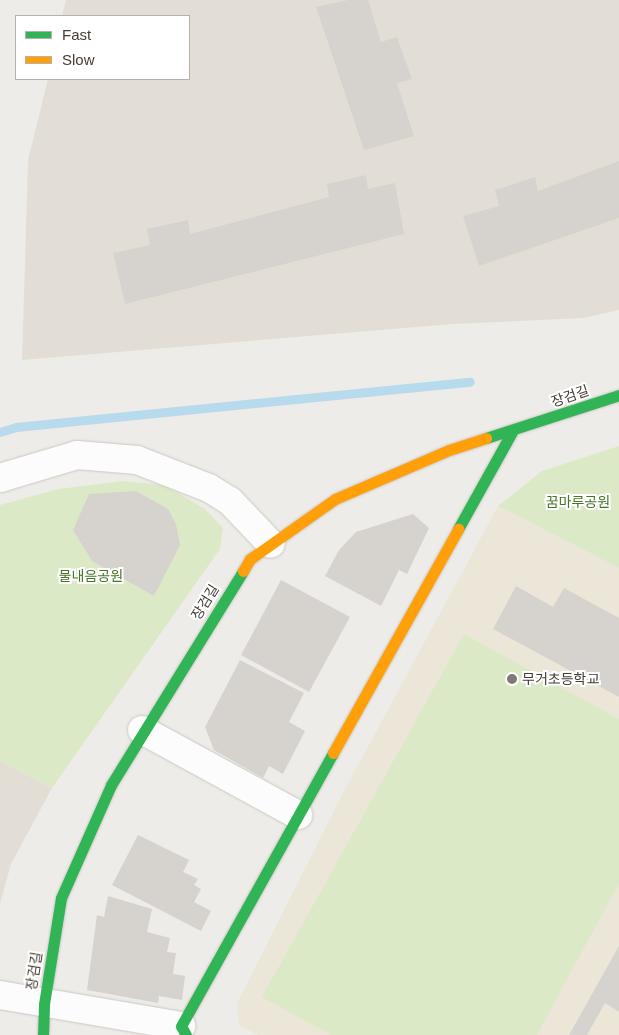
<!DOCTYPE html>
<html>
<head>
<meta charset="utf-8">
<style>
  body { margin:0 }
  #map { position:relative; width:619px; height:1035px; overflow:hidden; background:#eeece8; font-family:Arial,"Noto Sans KR",sans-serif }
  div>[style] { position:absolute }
  .residential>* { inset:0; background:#e3ded5 }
  .education>* { inset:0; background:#ece6d9 }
  .green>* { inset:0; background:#dce9c7 }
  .stream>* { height:9px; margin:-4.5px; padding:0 4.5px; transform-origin:4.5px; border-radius:4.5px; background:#b7daed }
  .building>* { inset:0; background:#d6d3ce }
  .roads { filter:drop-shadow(0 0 1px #cbc8c3) drop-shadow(0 0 1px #cbc8c3) }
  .street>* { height:28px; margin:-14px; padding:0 14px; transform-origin:14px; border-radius:14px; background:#fcfcfc }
  .fast>* { height:11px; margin:-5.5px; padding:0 5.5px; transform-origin:5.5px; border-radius:5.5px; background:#30b455 }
  .slow>* { height:11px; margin:-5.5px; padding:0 5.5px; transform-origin:5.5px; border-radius:5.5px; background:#ff9f0a }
  .dots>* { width:14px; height:14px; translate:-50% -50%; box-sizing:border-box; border:2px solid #fff; border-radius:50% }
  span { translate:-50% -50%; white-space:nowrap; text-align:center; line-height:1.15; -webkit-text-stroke:4px #fff; paint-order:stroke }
  .street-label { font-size:14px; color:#443d34 }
  .park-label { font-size:14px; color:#487428 }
  .poi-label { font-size:14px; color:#443d34 }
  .left { translate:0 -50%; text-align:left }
  .legend { position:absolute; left:15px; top:15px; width:175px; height:65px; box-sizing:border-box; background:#fff; border:1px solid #b4b1ae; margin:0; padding:6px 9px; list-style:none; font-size:15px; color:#443d34 }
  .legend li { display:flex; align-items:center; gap:10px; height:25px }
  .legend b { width:25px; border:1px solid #b4b1ae }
</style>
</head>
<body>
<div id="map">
  <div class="residential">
    <div style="clip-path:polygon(66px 0,619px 0,619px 310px,584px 318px,453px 324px,22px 360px,28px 160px,48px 79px,189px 79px,189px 16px,62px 16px)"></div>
    <div style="clip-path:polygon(0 761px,52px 788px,11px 864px,0 904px)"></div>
  </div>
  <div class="education">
    <div style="clip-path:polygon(498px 506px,619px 568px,619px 1035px,258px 1035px,239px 1025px,237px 1004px,345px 789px)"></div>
  </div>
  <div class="green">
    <div style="clip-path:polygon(619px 446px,619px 568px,498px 506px,542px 471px)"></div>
    <div style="clip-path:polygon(123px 481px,164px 485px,205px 509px,223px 528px,220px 549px,52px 788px,0 761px,0 505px,58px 489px)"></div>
    <div style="clip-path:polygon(464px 634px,619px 719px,619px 883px,537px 1035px,331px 1035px,262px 997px)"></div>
  </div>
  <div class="stream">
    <div style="left:0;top:432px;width:17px;rotate:-17deg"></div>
    <div style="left:16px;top:427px;width:456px;rotate:-5.7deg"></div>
  </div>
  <div class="building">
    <div style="clip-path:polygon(348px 0,368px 0,381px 42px,397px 37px,412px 79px,397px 83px,414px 136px,364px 150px,316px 7px)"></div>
    <div style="clip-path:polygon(619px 161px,619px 218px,479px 266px,463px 216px,499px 206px,495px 190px,535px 177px,538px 191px)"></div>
    <div style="clip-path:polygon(366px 175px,368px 189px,395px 183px,404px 234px,125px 304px,113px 253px,150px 245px,147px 229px,188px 220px,190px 234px,329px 197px,327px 184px)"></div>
    <div style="clip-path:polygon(136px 491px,168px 509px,176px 524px,180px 545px,154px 596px,92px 561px,73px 530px,89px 494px)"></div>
    <div style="clip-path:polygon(413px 514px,429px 528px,407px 574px,399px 570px,381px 606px,325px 576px,339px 550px,356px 532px)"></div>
    <div style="clip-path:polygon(281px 580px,350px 617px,309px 692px,241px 655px)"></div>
    <div style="clip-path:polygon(516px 586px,553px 607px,564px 588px,619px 618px,619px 697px,493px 629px)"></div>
    <div style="clip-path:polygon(240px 660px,304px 693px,289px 722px,305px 731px,283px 774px,269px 766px,263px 778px,214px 750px,205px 727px)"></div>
    <div style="clip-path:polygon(138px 835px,189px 860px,183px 872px,198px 879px,194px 885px,201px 889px,194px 902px,211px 911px,201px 931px,112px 885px)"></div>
    <div style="clip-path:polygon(108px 896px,152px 909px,147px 932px,170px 938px,167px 952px,176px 953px,173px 974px,185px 976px,182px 1000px,159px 996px,158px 1003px,87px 990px,97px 915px,104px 917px)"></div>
    <div style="clip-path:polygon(619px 946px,619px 1012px,605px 1003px,587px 1035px,569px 1035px)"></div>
  </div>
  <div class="roads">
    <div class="street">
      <div style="left:0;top:478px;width:80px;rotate:-16.6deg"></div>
      <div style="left:77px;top:455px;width:60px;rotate:4.8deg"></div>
      <div style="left:137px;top:460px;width:77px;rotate:21.3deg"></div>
      <div style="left:209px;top:488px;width:25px;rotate:32deg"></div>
      <div style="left:230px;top:501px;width:59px;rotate:46.4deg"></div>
      <div style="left:142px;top:730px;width:178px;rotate:28.6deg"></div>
      <div style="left:0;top:995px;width:184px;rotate:9.7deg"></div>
    </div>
    <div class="fast">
      <div style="left:486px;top:438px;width:140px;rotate:-17.9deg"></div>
      <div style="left:458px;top:529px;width:111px;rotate:-60.9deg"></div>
      <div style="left:43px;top:1035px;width:31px;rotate:-88deg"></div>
      <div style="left:44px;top:1004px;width:107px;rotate:-80.9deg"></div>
      <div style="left:61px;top:898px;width:124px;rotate:-66.1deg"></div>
      <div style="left:111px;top:785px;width:251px;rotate:-58.3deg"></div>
      <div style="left:186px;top:1035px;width:10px;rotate:-119deg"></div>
      <div style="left:181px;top:1026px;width:312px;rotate:-60.9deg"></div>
    </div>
    <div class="slow">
      <div style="left:243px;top:571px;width:14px;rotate:-60deg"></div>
      <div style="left:250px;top:559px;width:104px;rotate:-35.2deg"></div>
      <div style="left:335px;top:499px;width:124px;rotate:-23.3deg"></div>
      <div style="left:449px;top:450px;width:39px;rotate:-18deg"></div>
      <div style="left:333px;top:753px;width:257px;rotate:-60.8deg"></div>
    </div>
  </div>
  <div class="dots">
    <div style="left:512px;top:679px;background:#807a73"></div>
  </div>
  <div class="street-label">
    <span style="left:570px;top:396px;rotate:-19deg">장검길</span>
    <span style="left:205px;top:602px;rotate:-58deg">장검길</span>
    <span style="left:34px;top:971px;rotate:-81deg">장검길</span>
  </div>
  <div class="park-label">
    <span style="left:578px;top:502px">꿈마루공원</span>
    <span style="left:91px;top:576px">물내음공원</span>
  </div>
  <div class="poi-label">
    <span class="left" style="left:522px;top:679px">무거초등학교</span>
  </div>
  <ul class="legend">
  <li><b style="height:6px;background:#30b455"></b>Fast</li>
  <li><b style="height:6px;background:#ff9f0a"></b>Slow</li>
  </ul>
</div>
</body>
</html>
